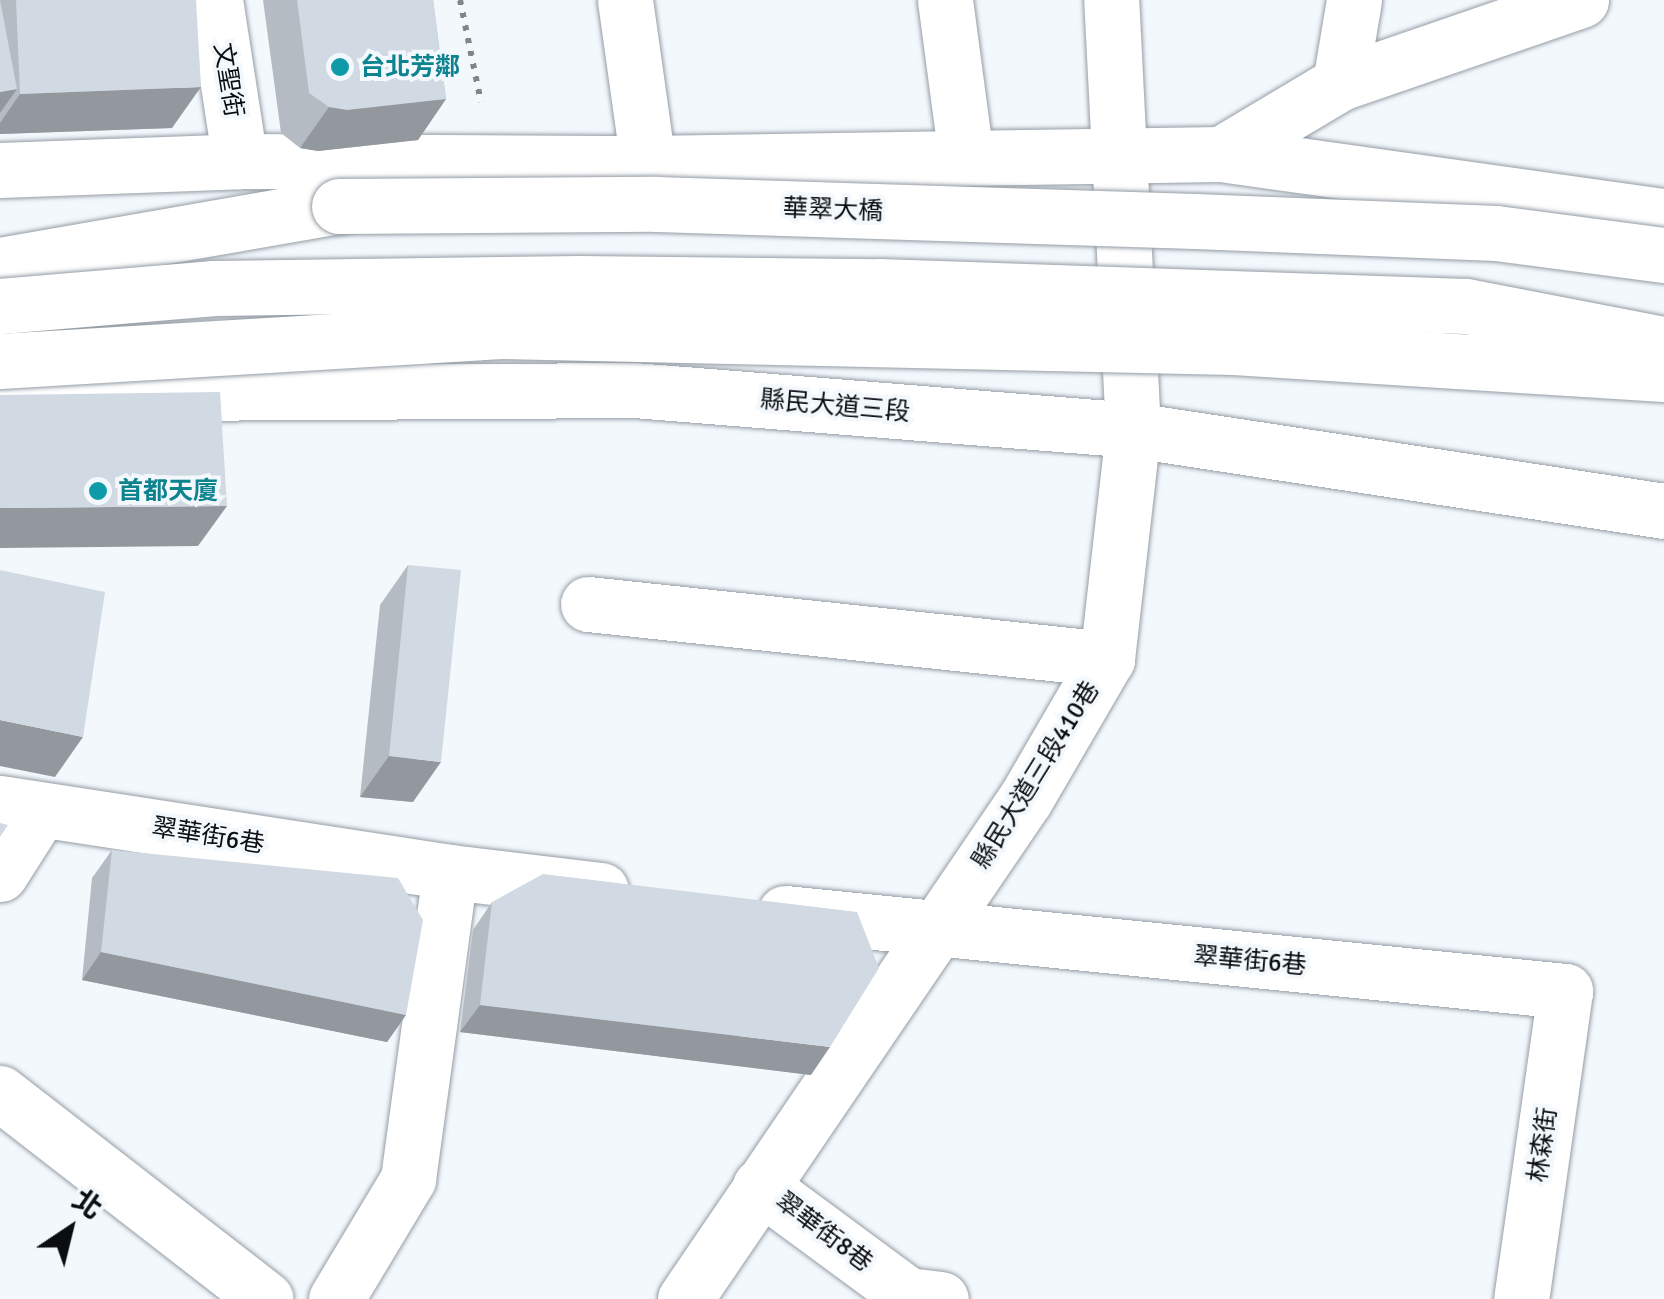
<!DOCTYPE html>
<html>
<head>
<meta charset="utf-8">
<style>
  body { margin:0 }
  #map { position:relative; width:1664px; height:1299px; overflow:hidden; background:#f3f8fd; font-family:Signika,"Noto Sans TC",sans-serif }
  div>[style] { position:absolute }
  .path>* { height:6px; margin-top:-3px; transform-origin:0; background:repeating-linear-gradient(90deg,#818589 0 5px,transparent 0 13px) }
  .roads { filter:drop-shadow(0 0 2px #959da5) drop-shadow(0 0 2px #959da5) }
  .minor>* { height:55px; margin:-27.5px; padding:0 27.5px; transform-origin:27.5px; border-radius:27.5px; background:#fff }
  .highway>* { height:55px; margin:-27.5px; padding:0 27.5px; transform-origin:27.5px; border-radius:27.5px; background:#fff }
  .bridges { filter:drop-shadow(0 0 2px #959da5) drop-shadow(0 0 2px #959da5) }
  .highway-bridge>* { height:55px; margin:-27.5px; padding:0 27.5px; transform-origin:27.5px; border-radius:27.5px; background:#fff }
  .wall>* { inset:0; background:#b4bbc2 }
  .shaded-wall>* { inset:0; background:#92989e }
  .building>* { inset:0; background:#d1d9e2 }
  .dots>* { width:28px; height:28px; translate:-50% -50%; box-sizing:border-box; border:5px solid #f3f8fd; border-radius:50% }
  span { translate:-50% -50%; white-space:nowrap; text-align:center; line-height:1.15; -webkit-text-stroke:8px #f3f8fd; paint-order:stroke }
  .culture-label { font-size:25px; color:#0d838f; font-weight:700 }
  .left { translate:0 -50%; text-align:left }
  .street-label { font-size:25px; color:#0b0e11 }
  .north { position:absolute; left:20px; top:1179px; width:100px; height:100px; -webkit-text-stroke:8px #f3f8fd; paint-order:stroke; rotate:35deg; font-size:28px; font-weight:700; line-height:40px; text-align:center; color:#0b0e11 }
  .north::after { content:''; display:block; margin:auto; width:35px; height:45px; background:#0b0e11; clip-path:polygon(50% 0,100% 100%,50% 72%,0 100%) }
</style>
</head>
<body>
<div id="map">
  <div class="path">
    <div style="left:460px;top:0;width:104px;rotate:78.4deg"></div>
  </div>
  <div class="roads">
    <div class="minor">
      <div style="left:215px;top:0;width:163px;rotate:81.2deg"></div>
      <div style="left:625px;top:0;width:165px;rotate:82deg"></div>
      <div style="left:945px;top:0;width:159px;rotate:82.4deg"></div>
      <div style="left:1340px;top:83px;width:84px;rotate:-80.4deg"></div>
      <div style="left:1221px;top:154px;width:139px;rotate:-30.8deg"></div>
      <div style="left:1340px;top:83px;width:255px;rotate:-19deg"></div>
      <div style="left:0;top:170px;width:240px;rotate:-2.1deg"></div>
      <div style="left:240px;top:161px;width:408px;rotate:0.3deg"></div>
      <div style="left:648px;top:163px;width:573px;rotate:-0.9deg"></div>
      <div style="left:1221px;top:154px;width:447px;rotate:8deg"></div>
      <div style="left:0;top:394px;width:634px;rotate:-0.36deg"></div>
      <div style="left:634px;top:390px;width:501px;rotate:4.58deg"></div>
      <div style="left:1133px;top:430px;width:537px;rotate:8.67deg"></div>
      <div style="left:588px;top:604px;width:522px;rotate:6.05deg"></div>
      <div style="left:0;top:803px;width:455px;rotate:8.7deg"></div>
      <div style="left:450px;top:872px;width:152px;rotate:6.8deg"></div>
      <div style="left:0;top:874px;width:75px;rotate:-57.6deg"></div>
      <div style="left:785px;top:913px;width:784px;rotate:5.71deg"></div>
      <div style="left:1565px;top:991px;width:311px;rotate:98.1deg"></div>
      <div style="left:0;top:1093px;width:336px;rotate:37.8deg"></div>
      <div style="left:760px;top:1186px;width:184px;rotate:36.4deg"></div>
      <div style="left:908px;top:1295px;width:33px;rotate:7deg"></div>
      <div style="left:336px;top:1299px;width:140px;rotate:-59deg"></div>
      <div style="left:408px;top:1179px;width:310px;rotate:-82.2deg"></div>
      <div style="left:685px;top:1299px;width:606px;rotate:-55.76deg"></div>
      <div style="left:1026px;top:798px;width:161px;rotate:-59.8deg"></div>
      <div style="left:1107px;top:659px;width:230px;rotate:-83.5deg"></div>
      <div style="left:1133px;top:430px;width:431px;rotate:-92.9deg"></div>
    </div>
    <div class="highway">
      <div style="left:0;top:265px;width:344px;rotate:-9.9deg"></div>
    </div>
  </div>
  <div class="bridges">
    <div class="highway-bridge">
      <div style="left:339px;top:206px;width:317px;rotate:-0.4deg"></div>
      <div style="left:656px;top:204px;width:539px;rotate:1.81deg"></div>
      <div style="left:1195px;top:221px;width:301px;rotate:2.3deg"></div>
      <div style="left:1496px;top:233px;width:169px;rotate:7.5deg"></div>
      <div style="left:0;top:306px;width:215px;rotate:-4.8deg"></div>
      <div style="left:214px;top:288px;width:365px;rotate:-0.8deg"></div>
      <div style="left:579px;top:283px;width:300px;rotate:0.6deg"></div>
      <div style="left:879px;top:286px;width:587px;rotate:1.95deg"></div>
      <div style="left:1466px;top:306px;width:202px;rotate:10.9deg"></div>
      <div style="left:0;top:361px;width:502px;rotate:-3.43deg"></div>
      <div style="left:501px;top:331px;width:732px;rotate:1.25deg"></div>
      <div style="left:1233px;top:347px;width:432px;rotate:3.6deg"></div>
    </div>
  </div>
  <div class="wall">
    <div style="clip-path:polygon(0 0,196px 0,172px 128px,0 134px)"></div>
    <div style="clip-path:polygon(263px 0,433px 0,446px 99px,418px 140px,318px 151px,300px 148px,281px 133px)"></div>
    <div style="clip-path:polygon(408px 565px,413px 802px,360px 797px,380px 605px)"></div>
    <div style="clip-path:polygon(112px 850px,406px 1015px,387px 1042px,82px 980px,92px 878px)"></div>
    <div style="clip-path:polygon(492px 902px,811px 1075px,460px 1032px,473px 930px)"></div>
  </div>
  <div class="shaded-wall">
    <div style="clip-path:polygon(201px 87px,172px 128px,0 134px,0 123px,20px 94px)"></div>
    <div style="clip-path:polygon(17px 89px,0 113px,0 92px)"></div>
    <div style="clip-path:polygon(446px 99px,418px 140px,318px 151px,300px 148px,329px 107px)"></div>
    <div style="clip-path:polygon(227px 506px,198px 546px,0 548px,0 508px)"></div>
    <div style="clip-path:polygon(0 720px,83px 737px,55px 777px,0 766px)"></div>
    <div style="clip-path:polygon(389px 756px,441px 762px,413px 802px,360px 797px)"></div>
    <div style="clip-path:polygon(101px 952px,406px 1015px,387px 1042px,82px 980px)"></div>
    <div style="clip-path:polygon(480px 1005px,830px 1047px,811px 1075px,460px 1032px)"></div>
  </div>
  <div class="building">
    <div style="clip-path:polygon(0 0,17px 89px,0 92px)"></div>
    <div style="clip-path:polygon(16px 0,196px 0,201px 87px,20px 94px)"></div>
    <div style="clip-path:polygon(297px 0,433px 0,446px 99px,347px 110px,329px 107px,309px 93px)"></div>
    <div style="clip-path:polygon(220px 392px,227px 506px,0 508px,0 395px)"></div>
    <div style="clip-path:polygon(408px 565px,461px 570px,441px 762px,389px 756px)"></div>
    <div style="clip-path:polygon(0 570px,105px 592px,83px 737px,0 720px)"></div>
    <div style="clip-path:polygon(0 823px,8px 825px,0 837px)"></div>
    <div style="clip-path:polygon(112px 850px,398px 878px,423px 920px,406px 1015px,101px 952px)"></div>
    <div style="clip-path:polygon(543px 874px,857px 912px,879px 968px,830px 1047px,480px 1005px,492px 902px)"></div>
  </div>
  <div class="dots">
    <div style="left:340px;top:67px;background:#0f9aa8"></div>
    <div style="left:98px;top:491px;background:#0f9aa8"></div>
  </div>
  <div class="culture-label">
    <span class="left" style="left:360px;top:67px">台北芳鄰</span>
    <span class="left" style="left:118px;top:491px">首都天廈</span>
  </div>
  <div class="street-label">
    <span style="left:228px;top:80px;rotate:81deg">文聖街</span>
    <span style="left:833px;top:210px;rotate:2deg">華翠大橋</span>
    <span style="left:835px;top:406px;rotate:5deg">縣民大道三段</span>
    <span style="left:1036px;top:775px;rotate:-58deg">縣民大道三段410巷</span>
    <span style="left:208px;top:836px;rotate:9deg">翠華街6巷</span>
    <span style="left:1250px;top:961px;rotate:5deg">翠華街6巷</span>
    <span style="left:1543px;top:1145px;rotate:-82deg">林森街</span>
    <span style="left:824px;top:1232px;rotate:37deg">翠華街8巷</span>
  </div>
  <div class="north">北</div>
</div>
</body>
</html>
